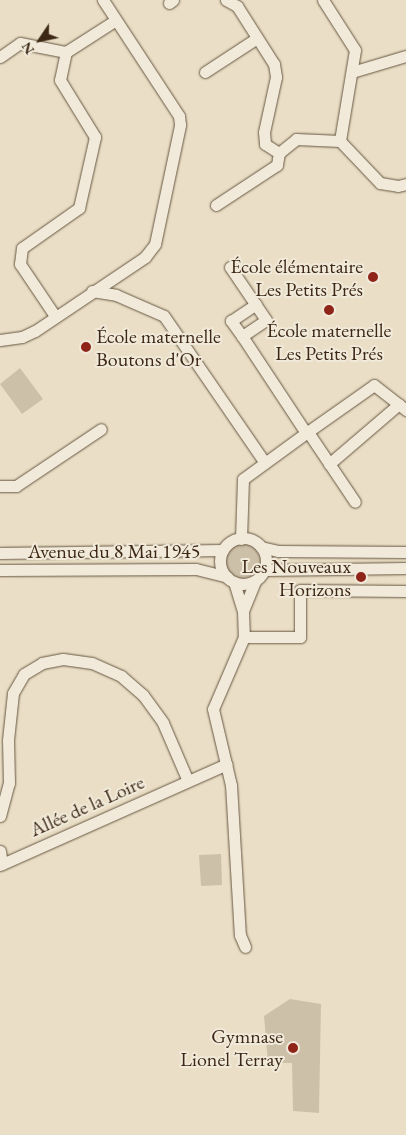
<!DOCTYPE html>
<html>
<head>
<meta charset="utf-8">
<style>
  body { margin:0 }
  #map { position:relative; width:406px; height:1135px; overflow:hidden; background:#eadfc6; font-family:"EB Garamond",serif }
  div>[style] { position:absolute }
  .green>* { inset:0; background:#cdc0a8 }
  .round { border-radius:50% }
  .roads { filter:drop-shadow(0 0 1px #685641) drop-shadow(0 0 1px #685641) }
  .minor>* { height:11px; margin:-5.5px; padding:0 5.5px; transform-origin:5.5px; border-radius:5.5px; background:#f1eada }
  .minor>.ring { margin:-5.5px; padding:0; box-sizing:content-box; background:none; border:11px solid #f1eada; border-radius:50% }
  .dots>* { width:14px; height:14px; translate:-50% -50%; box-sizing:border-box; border:2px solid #f1eada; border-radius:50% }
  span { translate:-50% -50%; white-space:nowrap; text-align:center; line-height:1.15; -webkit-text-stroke:4px #f1eada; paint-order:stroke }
  .poi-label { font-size:20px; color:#3d2815 }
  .right { translate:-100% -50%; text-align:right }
  .left { translate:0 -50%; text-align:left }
  .street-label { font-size:20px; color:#3d2815 }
  .north { position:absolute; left:15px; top:15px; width:50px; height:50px; -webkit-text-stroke:4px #f1eada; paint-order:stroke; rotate:236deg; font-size:14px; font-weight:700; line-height:20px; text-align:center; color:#3d2815 }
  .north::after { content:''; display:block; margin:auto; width:18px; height:22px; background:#3d2815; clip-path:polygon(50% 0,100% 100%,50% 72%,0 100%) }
</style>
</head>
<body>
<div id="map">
  <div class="green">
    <div style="clip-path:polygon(20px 368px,43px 399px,22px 414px,0 384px)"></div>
    <div class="round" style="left:226px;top:544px;width:34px;height:34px"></div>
    <div style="clip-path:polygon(221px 854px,222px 885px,201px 886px,199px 855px)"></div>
    <div style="clip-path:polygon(290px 999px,321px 1004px,319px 1113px,293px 1111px,292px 1063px,268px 1063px,264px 1016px)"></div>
  </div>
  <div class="roads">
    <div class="minor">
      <div style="left:226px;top:0;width:13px;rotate:29deg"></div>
      <div style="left:237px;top:6px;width:69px;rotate:57.5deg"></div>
      <div style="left:274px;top:64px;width:13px;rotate:81deg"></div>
      <div style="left:276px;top:77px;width:56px;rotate:102.3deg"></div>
      <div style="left:264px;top:132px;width:12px;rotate:85deg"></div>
      <div style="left:265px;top:144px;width:17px;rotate:33deg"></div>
      <div style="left:323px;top:0;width:59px;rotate:57.4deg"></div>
      <div style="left:355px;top:50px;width:92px;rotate:99.4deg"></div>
      <div style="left:169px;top:3px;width:5px;rotate:-37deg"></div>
      <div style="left:0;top:57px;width:24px;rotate:-35deg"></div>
      <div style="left:20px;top:43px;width:47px;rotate:11.1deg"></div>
      <div style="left:205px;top:72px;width:62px;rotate:-33.2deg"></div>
      <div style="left:352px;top:72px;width:56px;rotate:-16.5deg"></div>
      <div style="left:340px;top:141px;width:58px;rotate:46.4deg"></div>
      <div style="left:380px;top:183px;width:18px;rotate:9deg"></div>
      <div style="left:398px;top:186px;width:8px;rotate:-14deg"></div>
      <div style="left:216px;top:205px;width:73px;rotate:-33.3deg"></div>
      <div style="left:277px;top:165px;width:12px;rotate:-81deg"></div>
      <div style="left:279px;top:153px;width:22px;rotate:-39deg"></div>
      <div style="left:296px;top:139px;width:44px;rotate:2.6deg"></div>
      <div style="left:230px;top:267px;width:64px;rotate:55.8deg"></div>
      <div style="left:266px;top:320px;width:29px;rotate:146deg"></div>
      <div style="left:242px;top:336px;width:116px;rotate:56.6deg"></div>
      <div style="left:306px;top:433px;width:78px;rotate:143.9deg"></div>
      <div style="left:243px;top:479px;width:60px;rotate:91.9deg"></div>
      <div style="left:92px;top:291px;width:24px;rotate:9deg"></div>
      <div style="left:116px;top:295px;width:52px;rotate:23.6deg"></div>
      <div style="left:164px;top:316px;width:178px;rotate:55.5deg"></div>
      <div style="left:55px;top:316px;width:63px;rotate:-123.9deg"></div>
      <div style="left:20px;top:264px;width:16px;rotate:-83deg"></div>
      <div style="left:22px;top:248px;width:70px;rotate:-35.1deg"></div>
      <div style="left:79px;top:208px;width:73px;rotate:-77.3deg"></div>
      <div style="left:95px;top:137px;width:67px;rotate:-121.6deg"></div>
      <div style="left:60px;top:80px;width:29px;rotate:-78deg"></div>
      <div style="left:66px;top:52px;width:59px;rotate:-32.6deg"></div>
      <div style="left:242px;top:336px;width:19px;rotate:-126deg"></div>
      <div style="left:231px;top:321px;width:30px;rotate:-34deg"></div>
      <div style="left:0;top:340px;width:22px;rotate:-8deg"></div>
      <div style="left:22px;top:337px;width:14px;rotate:-25deg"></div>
      <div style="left:35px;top:331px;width:133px;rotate:-33.9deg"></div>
      <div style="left:145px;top:257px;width:16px;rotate:-52deg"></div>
      <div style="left:155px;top:244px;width:122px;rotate:-78.1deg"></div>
      <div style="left:180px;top:125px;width:9px;rotate:-96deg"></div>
      <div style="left:179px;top:116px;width:139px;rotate:-123.2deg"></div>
      <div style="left:308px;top:432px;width:84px;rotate:56.1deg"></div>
      <div style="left:306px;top:433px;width:83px;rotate:-35.2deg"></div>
      <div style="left:374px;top:385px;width:41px;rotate:38deg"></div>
      <div style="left:329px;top:464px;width:92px;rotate:-40.6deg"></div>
      <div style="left:0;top:486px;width:16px"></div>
      <div style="left:16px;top:486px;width:102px;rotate:-33.8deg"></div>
      <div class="ring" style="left:220px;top:538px;width:35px;height:35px"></div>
      <div style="left:261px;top:547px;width:17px;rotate:13deg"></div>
      <div style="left:278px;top:551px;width:128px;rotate:0.4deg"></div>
      <div style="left:0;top:553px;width:223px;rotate:-0.8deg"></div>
      <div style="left:0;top:570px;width:196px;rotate:-0.3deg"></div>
      <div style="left:196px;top:569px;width:32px;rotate:14deg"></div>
      <div style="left:265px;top:570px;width:141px;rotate:-0.8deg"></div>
      <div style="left:234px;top:582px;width:30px;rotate:73deg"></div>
      <div style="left:243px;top:611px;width:26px;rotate:88deg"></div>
      <div style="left:244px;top:637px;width:78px;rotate:113.3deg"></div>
      <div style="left:213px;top:709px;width:78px;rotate:76.7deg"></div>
      <div style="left:231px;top:785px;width:150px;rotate:86.6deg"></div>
      <div style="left:240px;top:935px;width:13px;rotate:67deg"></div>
      <div style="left:243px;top:611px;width:32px;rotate:-68deg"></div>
      <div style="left:244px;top:637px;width:56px"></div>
      <div style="left:300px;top:637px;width:47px;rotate:-90deg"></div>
      <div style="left:300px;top:590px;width:106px;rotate:0.5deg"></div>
      <div style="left:0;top:816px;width:34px;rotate:-75deg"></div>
      <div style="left:9px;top:783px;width:43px;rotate:-91.3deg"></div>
      <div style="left:8px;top:740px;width:47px;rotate:-83.9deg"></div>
      <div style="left:13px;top:693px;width:22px;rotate:-60deg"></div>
      <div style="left:24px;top:674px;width:21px;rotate:-31deg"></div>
      <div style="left:42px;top:663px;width:21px;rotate:-11deg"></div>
      <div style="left:63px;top:659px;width:29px;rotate:8deg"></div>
      <div style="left:92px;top:663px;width:32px;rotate:24deg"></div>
      <div style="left:121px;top:676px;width:29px;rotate:41deg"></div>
      <div style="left:143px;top:695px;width:34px;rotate:54deg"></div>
      <div style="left:163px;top:723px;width:63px;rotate:66.7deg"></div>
      <div style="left:0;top:851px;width:13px;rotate:81deg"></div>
      <div style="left:0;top:865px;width:248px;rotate:-24deg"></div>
    </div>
  </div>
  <div class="dots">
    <div style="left:373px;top:277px;background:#8f2418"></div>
    <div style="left:329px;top:310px;background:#8f2418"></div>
    <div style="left:86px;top:347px;background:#8f2418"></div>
    <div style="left:361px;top:577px;background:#8f2418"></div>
    <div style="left:293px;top:1048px;background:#8f2418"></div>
  </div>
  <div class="poi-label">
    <span class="right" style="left:363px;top:278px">École élémentaire<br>Les Petits Prés</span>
    <span style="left:329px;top:342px">École maternelle<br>Les Petits Prés</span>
    <span class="left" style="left:96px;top:348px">École maternelle<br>Boutons d'Or</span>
    <span class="right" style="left:351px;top:578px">Les Nouveaux<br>Horizons</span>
    <span class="right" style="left:283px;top:1048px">Gymnase<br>Lionel Terray</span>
  </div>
  <div class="street-label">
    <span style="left:114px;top:551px">Avenue du 8 Mai 1945</span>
    <span style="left:87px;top:806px;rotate:-24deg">Allée de la Loire</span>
  </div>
  <div class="north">N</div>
</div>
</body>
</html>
